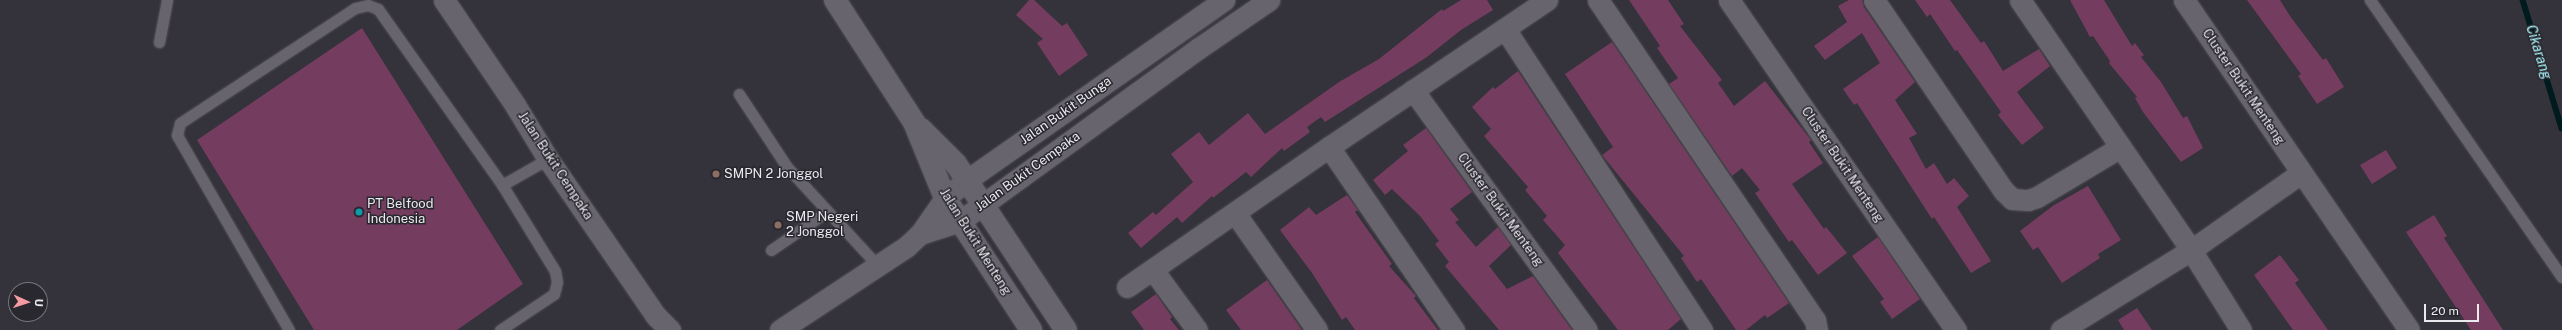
<!DOCTYPE html>
<html>
<head>
<meta charset="utf-8">
<style>
  body { margin:0 }
  #map { position:relative; width:2562px; height:330px; overflow:hidden; background:#34323a; font-family:"Public Sans",sans-serif }
  div>[style] { position:absolute }
  .stream>* { height:5.5px; margin:-2.75px; padding:0 2.75px; transform-origin:2.75px; border-radius:2.75px; background:#001b1e }
  .building>* { inset:0; background:#743d5f }
  .roads { filter:drop-shadow(0 0 1px #525056) drop-shadow(0 0 1px #525056) }
  .service>* { height:11px; margin:-5.5px; padding:0 5.5px; transform-origin:5.5px; border-radius:5.5px; background:#67646d }
  .minor>* { height:21px; margin:-10.5px; padding:0 10.5px; transform-origin:10.5px; border-radius:10.5px; background:#67646d }
  .tertiary>* { height:22px; margin:-11px; padding:0 11px; transform-origin:11px; border-radius:11px; background:#67646d }
  .dots>* { width:11px; height:11px; translate:-50% -50%; box-sizing:border-box; border:2px solid #2a282f; border-radius:50% }
  span { translate:-50% -50%; white-space:nowrap; text-align:center; line-height:1.15; -webkit-text-stroke:3px #2a282f; paint-order:stroke }
  .street-label { font-size:13px; color:#eae9ee }
  .poi-label { font-size:13px; color:#eae9ee }
  .left { translate:0 -50%; text-align:left }
  .water-label { font-size:14px; color:#aaf2f9; font-style:italic }
  .north { position:absolute; left:8px; top:282px; width:40px; height:40px; box-sizing:border-box; background:#2a282f; border:1px solid #77757b; border-radius:50%; rotate:93deg; font-size:11px; font-weight:700; line-height:16px; text-align:center; color:#eae9ee }
  .north::after { content:''; display:block; margin:auto; width:14px; height:18px; background:#f49aa2; clip-path:polygon(50% 0,100% 100%,50% 72%,0 100%) }
  .scale { position:absolute; left:2424px; top:304px; width:55px; height:18px; box-sizing:border-box; border:2px solid #eae9ee; border-top:0; padding-left:5px; font-size:12px; line-height:14px; white-space:nowrap; color:#eae9ee; -webkit-text-stroke:3px #2a282f; paint-order:stroke }
</style>
</head>
<body>
<div id="map">
  <div class="stream">
    <div style="left:2523px;top:0;width:134px;rotate:73.1deg"></div>
  </div>
  <div class="building">
    <div style="clip-path:polygon(1029px 0,1034px 0,1062px 26px,1067px 23px,1088px 55px,1059px 76px,1037px 43px,1043px 39px,1016px 15px)"></div>
    <div style="clip-path:polygon(1461px 0,1487px 0,1493px 10px,1461px 30px,1427px 57px,1325px 122px,1321px 117px,1307px 127px,1310px 132px,1284px 151px,1282px 148px,1251px 177px,1246px 172px,1213px 198px,1212px 196px,1182px 223px,1177px 217px,1141px 248px,1128px 233px,1153px 212px,1156px 215px,1193px 182px,1171px 154px,1199px 132px,1209px 145px,1248px 113px,1265px 134px,1339px 82px,1379px 59px,1442px 9px,1443px 11px)"></div>
    <div style="clip-path:polygon(1629px 0,1668px 0,1684px 24px,1680px 26px,1722px 80px,1718px 83px,1734px 106px,1765px 81px,1811px 140px,1809px 142px,1823px 163px,1792px 184px,1824px 229px,1826px 227px,1847px 253px,1818px 275px,1792px 240px,1789px 242px,1755px 193px,1760px 190px,1742px 168px,1732px 176px,1669px 84px,1678px 78px,1657px 48px,1660px 46px)"></div>
    <div style="clip-path:polygon(1849px 0,1862px 0,1864px 7px,1915px 82px,1895px 100px,1917px 134px,1909px 138px,1926px 169px,1934px 163px,1947px 184px,1954px 178px,1969px 196px,1957px 207px,1991px 261px,1971px 273px,1934px 217px,1932px 219px,1857px 103px,1854px 105px,1843px 89px,1880px 63px,1862px 33px,1825px 60px,1814px 46px,1847px 22px,1838px 6px)"></div>
    <div style="clip-path:polygon(1915px 0,1950px 0,1981px 43px,1984px 41px,2003px 71px,2039px 49px,2050px 66px,2017px 92px,2044px 128px,2022px 145px,1998px 115px,2001px 112px,1957px 50px,1955px 51px,1930px 14px,1927px 17px)"></div>
    <div style="clip-path:polygon(2070px 0,2104px 0,2132px 46px,2135px 43px,2144px 55px,2141px 57px,2161px 82px,2183px 118px,2187px 116px,2203px 148px,2181px 162px,2143px 112px,2135px 98px,2137px 97px,2109px 63px,2110px 61px,2093px 36px,2090px 37px)"></div>
    <div style="clip-path:polygon(2247px 0,2280px 0,2290px 16px,2323px 60px,2326px 58px,2344px 87px,2317px 104px,2298px 76px,2301px 74px)"></div>
    <div style="clip-path:polygon(362px 28px,523px 284px,457px 330px,314px 330px,197px 140px)"></div>
    <div style="clip-path:polygon(1612px 42px,1789px 303px,1767px 318px,1765px 315px,1746px 330px,1736px 330px,1701px 279px,1697px 282px,1681px 258px,1684px 256px,1602px 155px,1613px 147px,1565px 74px)"></div>
    <div style="clip-path:polygon(1518px 71px,1681px 319px,1668px 330px,1618px 330px,1558px 253px,1565px 245px,1543px 220px,1547px 216px,1525px 190px,1528px 187px,1484px 136px,1491px 129px,1472px 107px,1493px 87px,1495px 89px)"></div>
    <div style="clip-path:polygon(1426px 128px,1472px 192px,1450px 209px,1459px 220px,1455px 222px,1476px 247px,1498px 227px,1511px 245px,1489px 266px,1507px 289px,1533px 276px,1572px 330px,1499px 330px,1445px 266px,1449px 262px,1435px 244px,1439px 241px,1420px 216px,1392px 189px,1385px 195px,1373px 180px,1408px 151px,1403px 145px)"></div>
    <div style="clip-path:polygon(2386px 150px,2397px 168px,2372px 184px,2360px 165px)"></div>
    <div style="clip-path:polygon(2088px 186px,2121px 240px,2098px 254px,2100px 258px,2062px 283px,2038px 247px,2033px 250px,2020px 231px,2054px 205px)"></div>
    <div style="clip-path:polygon(1347px 195px,1358px 210px,1355px 212px,1392px 264px,1389px 266px,1416px 296px,1414px 298px,1438px 330px,1355px 330px,1346px 317px,1342px 320px,1312px 273px,1280px 230px,1309px 207px,1316px 215px)"></div>
    <div style="clip-path:polygon(2434px 215px,2447px 236px,2444px 238px,2503px 330px,2471px 330px,2406px 232px)"></div>
    <div style="clip-path:polygon(1878px 237px,1920px 299px,1892px 319px,1880px 302px,1884px 299px,1852px 256px)"></div>
    <div style="clip-path:polygon(2280px 255px,2299px 280px,2295px 283px,2328px 330px,2293px 330px,2254px 275px)"></div>
    <div style="clip-path:polygon(1267px 280px,1302px 330px,1241px 330px,1226px 310px)"></div>
    <div style="clip-path:polygon(1156px 294px,1172px 317px,1170px 319px,1179px 330px,1144px 330px,1131px 312px)"></div>
    <div style="clip-path:polygon(2137px 308px,2152px 330px,2124px 330px,2118px 320px)"></div>
  </div>
  <div class="roads">
    <div class="service">
      <div style="left:2370px;top:0;width:337px;rotate:55.3deg"></div>
      <div style="left:159px;top:42px;width:43px;rotate:-79.2deg"></div>
      <div style="left:739px;top:94px;width:87px;rotate:56.7deg"></div>
      <div style="left:787px;top:167px;width:134px;rotate:47.4deg"></div>
      <div style="left:771px;top:250px;width:67px;rotate:-34.6deg"></div>
      <div style="left:289px;top:330px;width:225px;rotate:-119.9deg"></div>
      <div style="left:177px;top:135px;width:12px;rotate:-76deg"></div>
      <div style="left:180px;top:123px;width:209px;rotate:-33.3deg"></div>
      <div style="left:355px;top:8px;width:13px;rotate:-13deg"></div>
      <div style="left:368px;top:5px;width:11px;rotate:22deg"></div>
      <div style="left:378px;top:9px;width:215px;rotate:54.8deg"></div>
      <div style="left:502px;top:185px;width:53px;rotate:-29.5deg"></div>
      <div style="left:500px;top:330px;width:65px;rotate:-33.7deg"></div>
      <div style="left:554px;top:294px;width:12px;rotate:-76deg"></div>
      <div style="left:557px;top:282px;width:11px;rotate:-100deg"></div>
      <div style="left:555px;top:271px;width:101px;rotate:-121.6deg"></div>
    </div>
    <div class="minor">
      <div style="left:444px;top:0;width:127px;rotate:55.9deg"></div>
      <div style="left:515px;top:105px;width:63px;rotate:58.6deg"></div>
      <div style="left:548px;top:159px;width:191px;rotate:55.5deg"></div>
      <div style="left:656px;top:316px;width:20px;rotate:45deg"></div>
      <div style="left:1598px;top:0;width:387px;rotate:55.9deg"></div>
      <div style="left:1815px;top:320px;width:10px;rotate:79deg"></div>
      <div style="left:1729px;top:0;width:401px;rotate:55.5deg"></div>
      <div style="left:1874px;top:0;width:231px;rotate:55.8deg"></div>
      <div style="left:2004px;top:191px;width:11px;rotate:45deg"></div>
      <div style="left:2012px;top:199px;width:16px;rotate:4deg"></div>
      <div style="left:2028px;top:200px;width:9px;rotate:-18deg"></div>
      <div style="left:2037px;top:197px;width:96px;rotate:-30.9deg"></div>
      <div style="left:2020px;top:0;width:303px;rotate:55.6deg"></div>
      <div style="left:2191px;top:250px;width:94px;rotate:58deg"></div>
      <div style="left:2184px;top:0;width:399px;rotate:55.7deg"></div>
      <div style="left:1505px;top:29px;width:360px;rotate:56.8deg"></div>
      <div style="left:1413px;top:90px;width:296px;rotate:54.1deg"></div>
      <div style="left:1329px;top:147px;width:222px;rotate:55.7deg"></div>
      <div style="left:1235px;top:213px;width:143px;rotate:55deg"></div>
      <div style="left:920px;top:234px;width:44px;rotate:-55.2deg"></div>
      <div style="left:945px;top:198px;width:28px;rotate:-39deg"></div>
      <div style="left:967px;top:180px;width:314px;rotate:-35deg"></div>
      <div style="left:1153px;top:270px;width:74px;rotate:53.7deg"></div>
      <div style="left:1127px;top:287px;width:246px;rotate:-34.7deg"></div>
      <div style="left:1329px;top:147px;width:263px;rotate:-34deg"></div>
      <div style="left:780px;top:330px;width:151px;rotate:-33.4deg"></div>
      <div style="left:906px;top:247px;width:19px;rotate:-43deg"></div>
      <div style="left:920px;top:234px;width:42px;rotate:-18deg"></div>
      <div style="left:960px;top:221px;width:295px;rotate:-35.9deg"></div>
      <div style="left:1199px;top:48px;width:85px;rotate:-34.4deg"></div>
      <div style="left:2061px;top:330px;width:153px;rotate:-31.6deg"></div>
      <div style="left:2191px;top:250px;width:134px;rotate:-35deg"></div>
    </div>
    <div class="tertiary">
      <div style="left:835px;top:0;width:145px;rotate:57.1deg"></div>
      <div style="left:914px;top:122px;width:82px;rotate:67.8deg"></div>
      <div style="left:945px;top:198px;width:158px;rotate:56.9deg"></div>
      <div style="left:921px;top:129px;width:49px;rotate:45deg"></div>
      <div style="left:956px;top:164px;width:199px;rotate:56.5deg"></div>
    </div>
  </div>
  <div class="dots">
    <div style="left:716px;top:174px;background:#8d6e63"></div>
    <div style="left:359px;top:212px;background:#0f9aa8"></div>
    <div style="left:778px;top:225px;background:#8d6e63"></div>
  </div>
  <div class="street-label">
    <span style="left:2243px;top:87px;rotate:56deg">Cluster Bukit Menteng</span>
    <span style="left:1066px;top:111px;rotate:-35deg">Jalan Bukit Bunga</span>
    <span style="left:1842px;top:165px;rotate:56deg">Cluster Bukit Menteng</span>
    <span style="left:555px;top:166px;rotate:57deg">Jalan Bukit Cempaka</span>
    <span style="left:1028px;top:172px;rotate:-36deg">Jalan Bukit Cempaka</span>
    <span style="left:1500px;top:210px;rotate:54deg">Cluster Bukit Menteng</span>
    <span style="left:975px;top:242px;rotate:58deg">Jalan Bukit Menteng</span>
  </div>
  <div class="poi-label">
    <span class="left" style="left:724px;top:174px">SMPN 2 Jonggol</span>
    <span class="left" style="left:367px;top:212px">PT Belfood<br>Indonesia</span>
    <span class="left" style="left:786px;top:225px">SMP Negeri<br>2 Jonggol</span>
  </div>
  <div class="water-label">
    <span style="left:2539px;top:52px;rotate:73deg">Cikarang</span>
  </div>
  <div class="north">U</div>
  <div class="scale">20 m</div>
</div>
</body>
</html>
